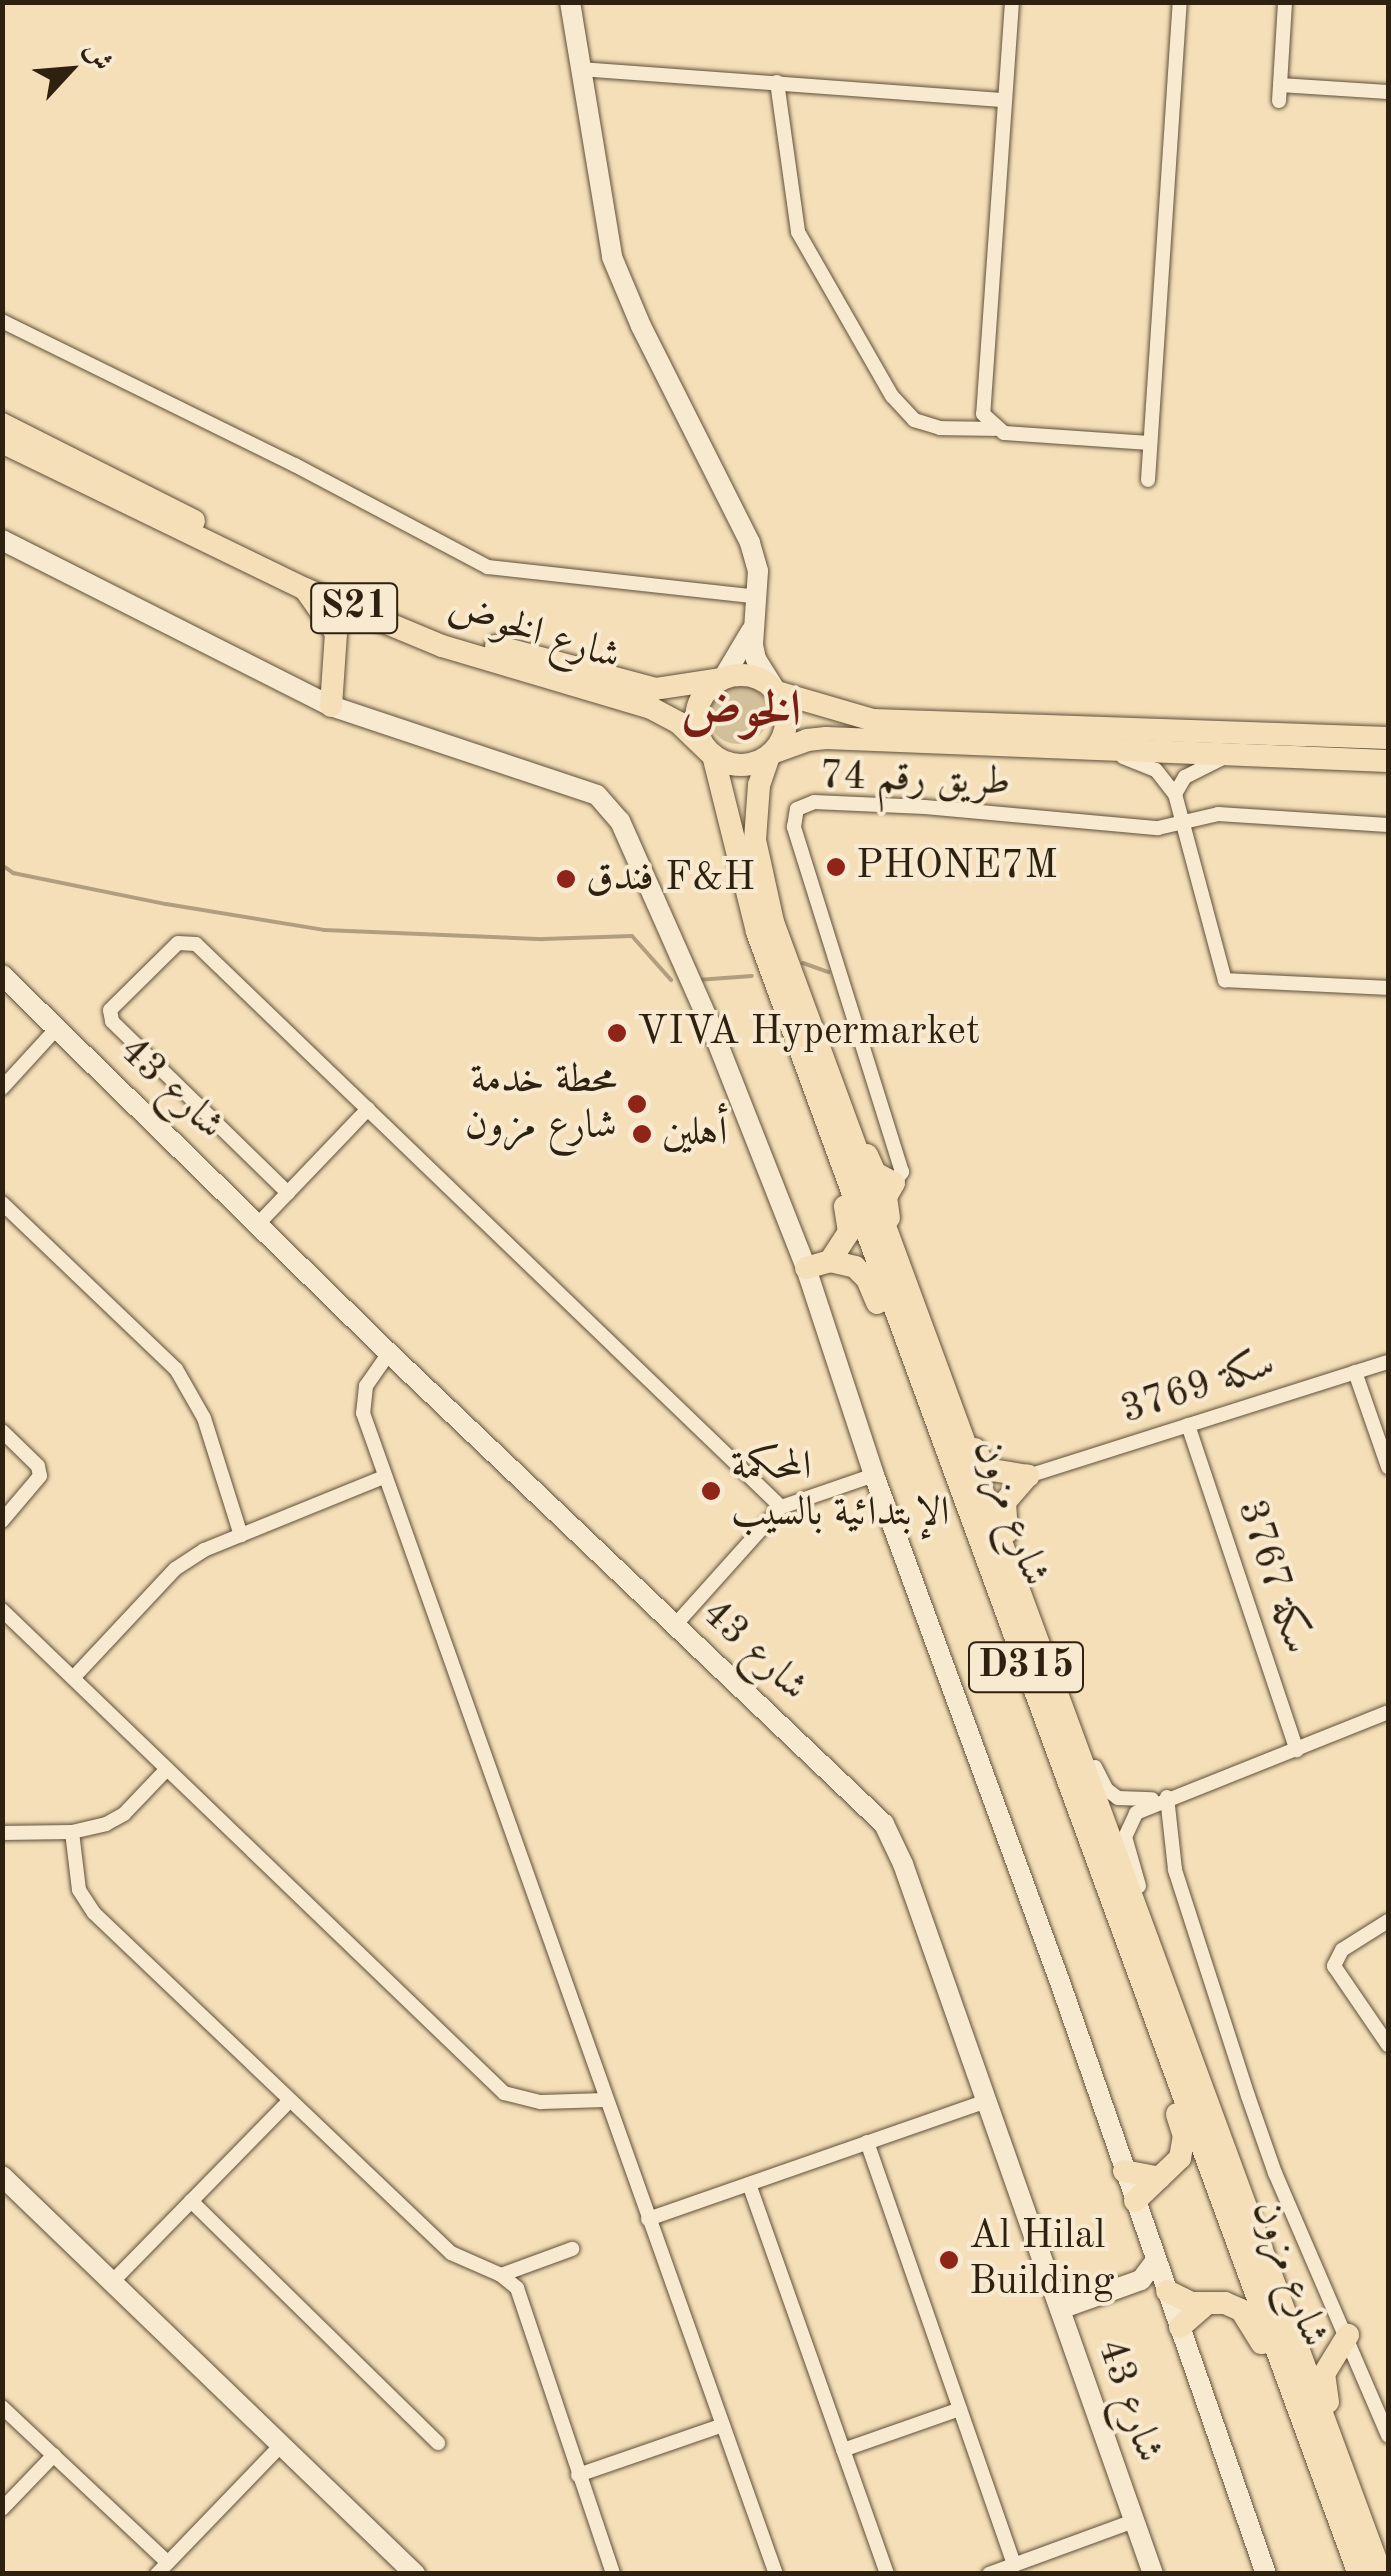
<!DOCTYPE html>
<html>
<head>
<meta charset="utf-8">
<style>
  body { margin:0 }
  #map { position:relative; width:1391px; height:2576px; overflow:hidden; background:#f4dfb8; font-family:"Old Standard TT",Amiri,serif }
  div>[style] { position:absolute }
  .green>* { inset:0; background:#d2bf9b }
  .round { border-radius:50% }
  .stream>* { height:4px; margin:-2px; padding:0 2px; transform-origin:2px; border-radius:2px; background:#b19e7f }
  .roads { filter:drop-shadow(0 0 2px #605039) drop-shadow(0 0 2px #605039) }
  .street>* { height:14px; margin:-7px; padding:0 7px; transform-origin:7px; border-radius:7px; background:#f8ead1 }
  .secondary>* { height:20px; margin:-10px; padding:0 10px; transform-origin:10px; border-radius:10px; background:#f8ead1 }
  .primary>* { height:22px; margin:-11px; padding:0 11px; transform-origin:11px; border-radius:11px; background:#f4dfb8 }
  .primary>.ring { margin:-11px; padding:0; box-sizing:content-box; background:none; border:22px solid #f4dfb8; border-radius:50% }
  .dots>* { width:28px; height:28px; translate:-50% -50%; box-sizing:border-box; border:5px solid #f8ead1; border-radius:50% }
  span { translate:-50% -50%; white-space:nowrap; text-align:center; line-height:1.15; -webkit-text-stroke:8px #f8ead1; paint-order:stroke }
  .shield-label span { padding:2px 8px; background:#f8ead1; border:2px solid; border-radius:8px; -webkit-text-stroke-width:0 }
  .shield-label { font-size:38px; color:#2e210f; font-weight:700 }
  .street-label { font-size:40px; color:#2e210f }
  .poi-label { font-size:40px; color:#2e210f }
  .left { translate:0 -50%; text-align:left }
  .right { translate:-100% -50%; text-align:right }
  .district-label { font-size:50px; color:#7a1f14; font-weight:700 }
  .frame { position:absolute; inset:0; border:5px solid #2e210f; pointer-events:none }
  .north { position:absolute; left:20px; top:20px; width:100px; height:100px; -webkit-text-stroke:8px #f8ead1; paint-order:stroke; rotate:64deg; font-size:28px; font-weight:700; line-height:40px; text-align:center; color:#2e210f }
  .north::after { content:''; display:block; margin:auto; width:35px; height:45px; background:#2e210f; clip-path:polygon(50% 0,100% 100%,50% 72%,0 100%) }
</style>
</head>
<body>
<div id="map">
  <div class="green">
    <div class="round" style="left:708px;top:684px;width:60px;height:60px"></div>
  </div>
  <div class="stream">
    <div style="left:2px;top:865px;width:14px;rotate:36deg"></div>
    <div style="left:13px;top:873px;width:156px;rotate:11.5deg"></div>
    <div style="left:166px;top:904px;width:160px;rotate:9.3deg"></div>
    <div style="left:324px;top:930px;width:219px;rotate:2.4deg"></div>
    <div style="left:543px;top:939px;width:89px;rotate:-1.9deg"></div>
    <div style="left:632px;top:936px;width:59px;rotate:48.4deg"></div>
    <div style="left:803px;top:963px;width:27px;rotate:20deg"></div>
    <div style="left:697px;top:980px;width:55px;rotate:-4.2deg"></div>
  </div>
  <div class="roads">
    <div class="street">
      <div style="left:1012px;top:2px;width:413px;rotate:94deg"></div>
      <div style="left:983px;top:414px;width:28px;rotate:42deg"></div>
      <div style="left:1004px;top:433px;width:146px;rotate:3.9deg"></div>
      <div style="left:580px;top:69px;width:426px;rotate:4.2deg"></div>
      <div style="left:777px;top:82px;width:151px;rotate:82deg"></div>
      <div style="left:798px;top:232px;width:189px;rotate:60.2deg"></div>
      <div style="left:892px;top:396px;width:33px;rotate:47deg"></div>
      <div style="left:914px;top:420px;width:27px;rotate:17deg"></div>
      <div style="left:940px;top:428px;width:55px;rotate:1deg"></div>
      <div style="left:1280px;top:85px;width:108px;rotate:3.7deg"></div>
      <div style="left:1279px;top:101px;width:99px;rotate:-86.5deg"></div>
      <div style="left:2px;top:321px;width:326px;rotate:26.2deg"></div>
      <div style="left:295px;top:465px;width:218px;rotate:27.9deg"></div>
      <div style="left:488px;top:567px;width:272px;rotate:6.3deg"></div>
      <div style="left:1148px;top:480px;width:479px;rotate:-86.2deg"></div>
      <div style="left:1123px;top:757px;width:35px;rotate:22deg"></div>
      <div style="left:1156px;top:770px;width:31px;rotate:52deg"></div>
      <div style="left:1175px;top:794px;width:193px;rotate:75deg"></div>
      <div style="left:1225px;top:980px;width:163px;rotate:2.8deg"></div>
      <div style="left:1175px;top:794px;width:20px;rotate:-60deg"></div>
      <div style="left:1185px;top:777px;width:40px;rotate:-26.6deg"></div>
      <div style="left:2px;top:1088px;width:81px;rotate:-47.5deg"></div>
      <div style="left:894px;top:1183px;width:14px;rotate:-54deg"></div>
      <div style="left:902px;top:1172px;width:362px;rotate:-107.4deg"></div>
      <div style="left:794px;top:827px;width:18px;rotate:-81deg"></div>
      <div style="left:797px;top:809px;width:18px;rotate:-22deg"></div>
      <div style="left:814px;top:802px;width:111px;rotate:2.6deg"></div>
      <div style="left:925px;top:807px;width:234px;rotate:5.2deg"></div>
      <div style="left:1158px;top:828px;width:62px;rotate:-13.1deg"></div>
      <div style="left:1218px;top:814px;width:170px;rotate:3.7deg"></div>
      <div style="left:288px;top:1193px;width:246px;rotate:-135.7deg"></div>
      <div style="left:112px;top:1021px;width:11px;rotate:-100deg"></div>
      <div style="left:110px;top:1010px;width:95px;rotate:-44.6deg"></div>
      <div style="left:178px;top:943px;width:18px;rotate:3deg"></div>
      <div style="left:196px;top:944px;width:812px;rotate:43.9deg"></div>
      <div style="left:2px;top:1203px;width:240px;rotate:43.7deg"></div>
      <div style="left:176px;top:1369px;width:56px;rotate:60.3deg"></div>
      <div style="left:204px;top:1418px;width:123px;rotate:72.5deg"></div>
      <div style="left:259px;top:1223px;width:158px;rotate:-46.3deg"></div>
      <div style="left:389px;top:1353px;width:40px;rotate:124.9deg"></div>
      <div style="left:366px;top:1386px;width:27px;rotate:96deg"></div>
      <div style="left:363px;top:1413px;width:1232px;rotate:70.42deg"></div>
      <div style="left:1355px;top:1372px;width:101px;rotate:70.8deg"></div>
      <div style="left:1188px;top:1425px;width:343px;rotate:71.5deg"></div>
      <div style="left:2px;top:1431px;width:50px;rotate:44.2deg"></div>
      <div style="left:38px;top:1466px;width:10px;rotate:79deg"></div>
      <div style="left:40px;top:1476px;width:59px;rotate:130.2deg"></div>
      <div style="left:1028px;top:1476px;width:378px;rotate:-17.6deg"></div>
      <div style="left:2px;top:1610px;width:697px;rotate:43.89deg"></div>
      <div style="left:504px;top:2093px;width:38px;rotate:14deg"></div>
      <div style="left:541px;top:2102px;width:64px;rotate:-1.8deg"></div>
      <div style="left:676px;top:1624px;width:157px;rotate:-48.1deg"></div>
      <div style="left:781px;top:1507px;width:98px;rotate:-19deg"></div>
      <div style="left:73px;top:1678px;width:149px;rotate:-46.9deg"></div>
      <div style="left:175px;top:1569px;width:35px;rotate:-33deg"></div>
      <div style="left:204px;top:1550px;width:194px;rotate:-22.1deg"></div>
      <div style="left:1095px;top:1767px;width:25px;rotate:63deg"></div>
      <div style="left:1106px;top:1789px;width:15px;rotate:37deg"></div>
      <div style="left:1118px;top:1798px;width:34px;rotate:2deg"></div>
      <div style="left:1167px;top:1797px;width:73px;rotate:83.7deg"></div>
      <div style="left:1175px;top:1870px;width:237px;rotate:72.1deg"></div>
      <div style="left:1248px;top:2096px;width:82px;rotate:70.7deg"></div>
      <div style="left:1275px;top:2173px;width:286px;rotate:66.7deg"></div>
      <div style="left:72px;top:1832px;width:58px;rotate:83.1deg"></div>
      <div style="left:79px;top:1890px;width:27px;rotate:57deg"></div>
      <div style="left:94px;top:1913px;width:493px;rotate:43.6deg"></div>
      <div style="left:451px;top:2253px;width:55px;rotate:23.7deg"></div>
      <div style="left:501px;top:2275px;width:76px;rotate:-20.1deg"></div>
      <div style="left:2px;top:1833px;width:70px;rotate:-0.8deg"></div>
      <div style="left:72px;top:1832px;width:35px;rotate:-13deg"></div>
      <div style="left:106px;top:1824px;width:21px;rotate:-29deg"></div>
      <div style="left:124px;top:1814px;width:62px;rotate:-46.3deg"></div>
      <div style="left:1139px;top:1886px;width:51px;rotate:-105.9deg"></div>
      <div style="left:1125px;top:1837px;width:26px;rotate:-65deg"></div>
      <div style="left:1136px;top:1813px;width:271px;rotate:-21.8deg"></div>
      <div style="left:1388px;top:1921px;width:54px;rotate:147.8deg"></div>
      <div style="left:1342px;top:1950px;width:18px;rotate:117deg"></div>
      <div style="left:1334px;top:1966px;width:96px;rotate:55.6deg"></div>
      <div style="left:867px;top:2142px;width:448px;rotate:70.8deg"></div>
      <div style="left:749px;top:2184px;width:414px;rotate:70.5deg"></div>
      <div style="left:191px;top:2201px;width:346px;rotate:44.4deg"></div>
      <div style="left:648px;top:2219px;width:358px;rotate:-19.2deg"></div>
      <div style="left:501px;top:2275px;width:21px;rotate:39deg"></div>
      <div style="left:517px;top:2288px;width:302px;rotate:71.4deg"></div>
      <div style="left:112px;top:2282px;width:253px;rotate:-45.6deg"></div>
      <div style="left:2px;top:2407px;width:226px;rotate:43.2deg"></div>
      <div style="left:843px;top:2450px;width:124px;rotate:-19.3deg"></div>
      <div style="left:578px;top:2475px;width:153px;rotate:-19deg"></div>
      <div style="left:2px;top:2509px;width:75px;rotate:-46.1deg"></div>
      <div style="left:157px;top:2574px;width:179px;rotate:-46.1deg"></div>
      <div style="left:989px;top:2574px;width:154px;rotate:-20.1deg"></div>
    </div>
    <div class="secondary">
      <div style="left:570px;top:2px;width:258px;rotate:80.6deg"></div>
      <div style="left:612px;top:257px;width:75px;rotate:67.2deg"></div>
      <div style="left:641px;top:326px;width:243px;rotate:63.3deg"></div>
      <div style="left:750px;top:543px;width:29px;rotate:74deg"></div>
      <div style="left:758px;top:571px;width:74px;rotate:93.9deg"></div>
      <div style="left:753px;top:645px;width:14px;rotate:78deg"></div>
      <div style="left:756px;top:659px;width:34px;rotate:58deg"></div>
      <div style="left:2px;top:540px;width:369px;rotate:26.8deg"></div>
      <div style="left:331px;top:706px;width:280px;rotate:18.5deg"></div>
      <div style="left:597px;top:795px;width:35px;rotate:49deg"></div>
      <div style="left:620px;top:821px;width:227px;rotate:66.1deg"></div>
      <div style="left:712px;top:1029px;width:257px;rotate:68.5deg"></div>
      <div style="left:806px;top:1268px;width:218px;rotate:71.8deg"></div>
      <div style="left:874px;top:1475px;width:543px;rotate:69.86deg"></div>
      <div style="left:1061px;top:1985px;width:624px;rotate:70.81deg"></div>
      <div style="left:723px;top:678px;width:55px;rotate:-59.2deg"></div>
      <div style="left:2px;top:975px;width:541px;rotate:44.33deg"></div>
      <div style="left:389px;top:1353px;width:683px;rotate:43.58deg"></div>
      <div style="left:884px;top:1824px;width:44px;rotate:64.6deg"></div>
      <div style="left:903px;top:1864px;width:753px;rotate:70.6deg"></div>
      <div style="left:2px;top:2176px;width:574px;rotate:43.94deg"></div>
      <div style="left:1060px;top:2309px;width:86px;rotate:-19.7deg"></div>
      <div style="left:1141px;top:2280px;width:25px;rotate:-53deg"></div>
    </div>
    <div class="primary">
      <div style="left:2px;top:424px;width:215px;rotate:26.8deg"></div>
      <div style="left:2px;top:442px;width:337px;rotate:25.9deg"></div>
      <div style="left:305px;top:589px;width:148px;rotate:22.6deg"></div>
      <div style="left:442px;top:646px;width:218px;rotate:16.5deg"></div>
      <div style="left:651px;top:708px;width:32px;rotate:28deg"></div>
      <div style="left:679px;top:723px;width:43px;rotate:44.1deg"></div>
      <div style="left:307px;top:592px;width:50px;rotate:54.7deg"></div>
      <div style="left:336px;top:633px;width:73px;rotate:93.9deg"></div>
      <div style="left:496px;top:646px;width:165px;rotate:15.1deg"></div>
      <div style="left:655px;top:689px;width:66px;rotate:-8.7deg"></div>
      <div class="ring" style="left:696px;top:675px;width:68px;height:68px"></div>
      <div style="left:777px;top:692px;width:100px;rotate:16.3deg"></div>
      <div style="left:873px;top:720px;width:515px;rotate:2deg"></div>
      <div style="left:772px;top:753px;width:37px;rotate:-20deg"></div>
      <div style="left:807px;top:740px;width:19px;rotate:-6deg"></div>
      <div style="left:826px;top:738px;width:562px;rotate:2.34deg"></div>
      <div style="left:713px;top:755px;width:182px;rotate:76deg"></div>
      <div style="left:757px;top:932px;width:1749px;rotate:69.87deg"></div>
      <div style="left:769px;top:756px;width:31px;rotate:109deg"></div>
      <div style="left:759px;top:785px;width:55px;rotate:94.2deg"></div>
      <div style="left:755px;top:840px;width:84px;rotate:77.6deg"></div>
      <div style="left:773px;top:922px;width:1760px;rotate:69.79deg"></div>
      <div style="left:867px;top:1155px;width:20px;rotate:66deg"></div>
      <div style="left:875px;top:1173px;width:21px;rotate:28deg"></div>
      <div style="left:894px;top:1183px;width:16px;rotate:120deg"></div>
      <div style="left:886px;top:1197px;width:21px;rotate:82deg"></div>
      <div style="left:830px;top:1261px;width:35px;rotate:-57deg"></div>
      <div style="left:849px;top:1232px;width:26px;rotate:-99deg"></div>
      <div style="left:806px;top:1268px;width:25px;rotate:-16deg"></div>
      <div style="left:830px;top:1261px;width:26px;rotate:13deg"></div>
      <div style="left:855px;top:1267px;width:17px;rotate:45deg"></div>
      <div style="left:867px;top:1279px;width:26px;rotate:67deg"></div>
      <div style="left:975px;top:1449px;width:23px;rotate:61deg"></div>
      <div style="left:986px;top:1469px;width:43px;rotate:9.5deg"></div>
      <div style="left:1007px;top:1532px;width:30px;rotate:-94deg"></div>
      <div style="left:1005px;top:1502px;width:35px;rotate:-49deg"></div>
      <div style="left:1124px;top:2171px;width:36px;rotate:11deg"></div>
      <div style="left:1135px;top:2201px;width:62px;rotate:-43.7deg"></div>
      <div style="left:1180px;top:2158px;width:22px;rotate:-80deg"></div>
      <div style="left:1184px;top:2136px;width:23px;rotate:-108deg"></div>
      <div style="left:1167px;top:2291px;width:28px;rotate:26deg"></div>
      <div style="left:1192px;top:2303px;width:33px"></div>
      <div style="left:1225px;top:2303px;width:17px;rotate:24deg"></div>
      <div style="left:1241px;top:2310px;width:39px;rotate:58deg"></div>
      <div style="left:1180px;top:2327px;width:35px;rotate:-41deg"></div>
      <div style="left:1328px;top:2402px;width:28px;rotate:-98deg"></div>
      <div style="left:1324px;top:2374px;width:46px;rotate:-58.4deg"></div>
    </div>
  </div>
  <div class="dots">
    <div style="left:836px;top:867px;background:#8f2418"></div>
    <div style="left:566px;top:879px;background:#8f2418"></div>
    <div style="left:617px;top:1033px;background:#8f2418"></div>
    <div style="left:637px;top:1104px;background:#8f2418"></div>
    <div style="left:642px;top:1134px;background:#8f2418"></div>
    <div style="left:711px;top:1491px;background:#8f2418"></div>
    <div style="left:949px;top:2260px;background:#8f2418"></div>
  </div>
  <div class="shield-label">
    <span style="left:354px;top:608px">S21</span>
    <span style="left:1026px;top:1667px">D315</span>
  </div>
  <div class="street-label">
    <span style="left:534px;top:633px;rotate:17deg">شارع الخوض</span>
    <span style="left:915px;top:780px;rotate:2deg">طريق رقم 74</span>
    <span style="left:171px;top:1089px;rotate:44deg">شارع 43</span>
    <span style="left:1198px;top:1388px;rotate:-18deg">سكة 3769</span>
    <span style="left:1010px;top:1513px;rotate:70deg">شارع مزون</span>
    <span style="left:1273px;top:1577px;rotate:72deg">سكة 3767</span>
    <span style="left:754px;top:1651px;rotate:43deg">شارع 43</span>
    <span style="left:1289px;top:2274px;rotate:70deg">شارع مزون</span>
    <span style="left:1129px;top:2401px;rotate:71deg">شارع 43</span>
  </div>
  <div class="poi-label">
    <span class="left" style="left:856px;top:867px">PHONE7M</span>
    <span class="left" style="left:586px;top:879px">فندق F&amp;H</span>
    <span class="left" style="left:637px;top:1033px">VIVA Hypermarket</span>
    <span class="right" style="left:617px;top:1104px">محطة خدمة<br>شارع مزون</span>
    <span class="left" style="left:662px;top:1134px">أهلين</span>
    <span class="left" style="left:731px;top:1491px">المحكمة<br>الإبتدائية بالسيب</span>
    <span class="left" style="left:969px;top:2260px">Al Hilal<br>Building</span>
  </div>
  <div class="district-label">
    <span style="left:741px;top:713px">الخوض</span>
  </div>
  <div class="frame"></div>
  <div class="north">ش</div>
</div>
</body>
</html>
